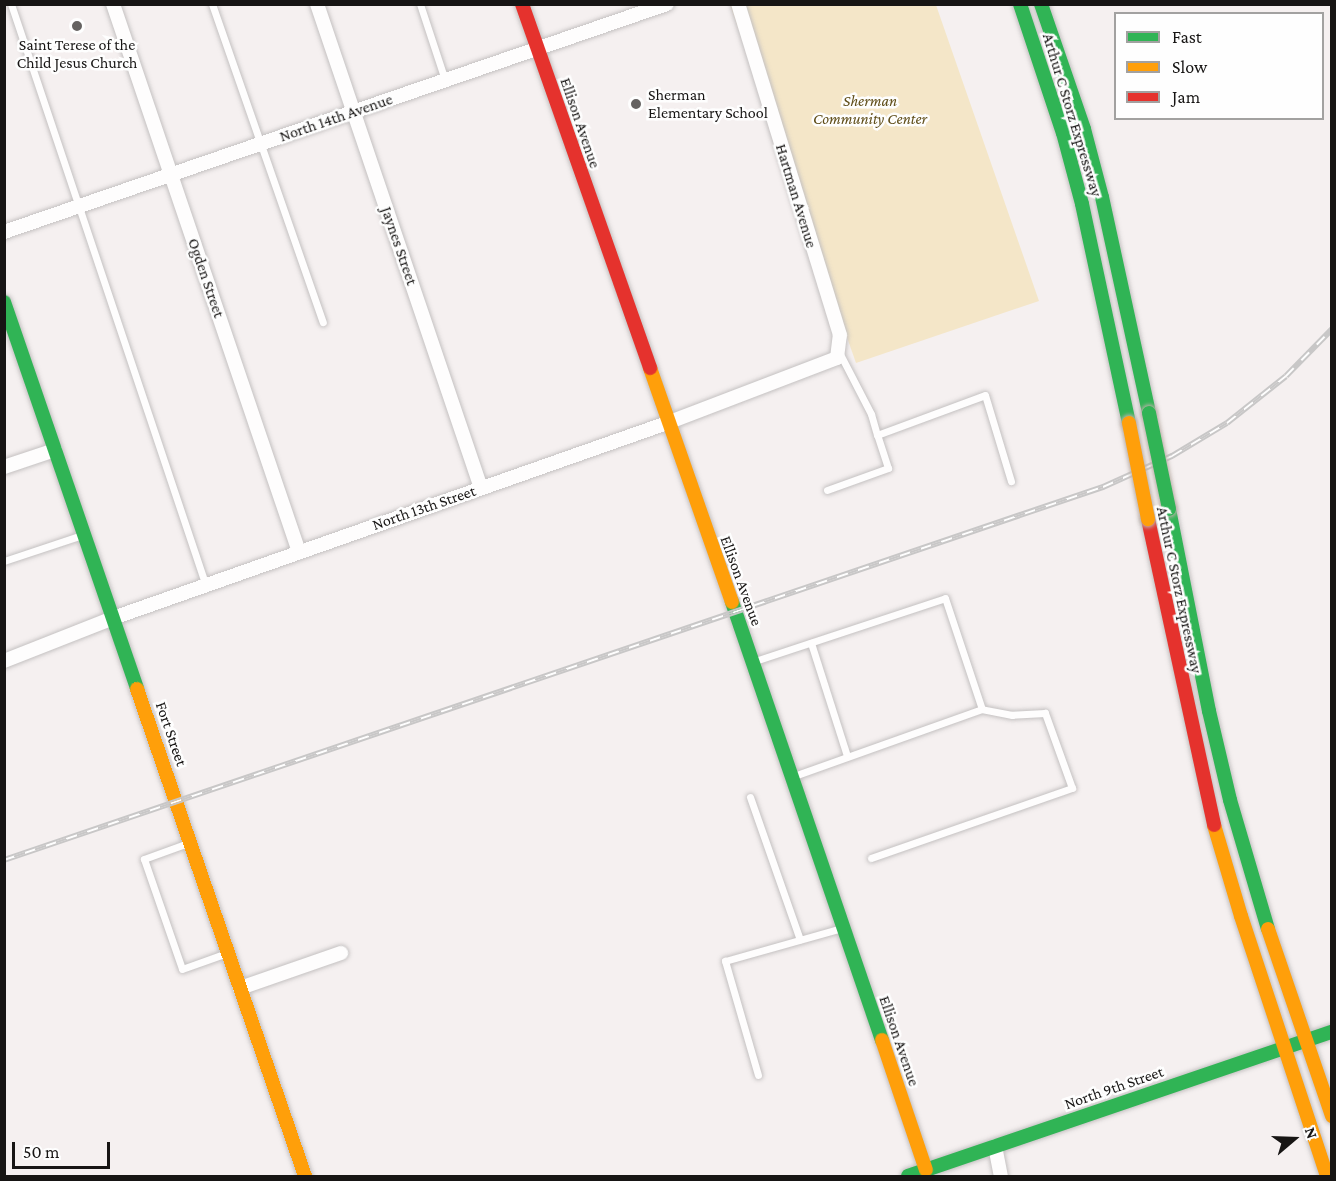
<!DOCTYPE html>
<html>
<head>
<meta charset="utf-8">
<style>
  body { margin:0 }
  #map { position:relative; width:1336px; height:1181px; overflow:hidden; background:#f5f0f0; font-family:"Crimson Pro",serif }
  div>[style] { position:absolute }
  .green>* { inset:0; background:#f4e6c8 }
  .roads { filter:drop-shadow(0 0 2px #c4c1c1) drop-shadow(0 0 2px #c4c1c1) }
  .lane>* { height:7px; margin:-3.5px; padding:0 3.5px; transform-origin:3.5px; border-radius:3.5px; background:#fefdfd }
  .street>* { height:14px; margin:-7px; padding:0 7px; transform-origin:7px; border-radius:7px; background:#fefdfd }
  .fast>* { height:14px; margin:-7px; padding:0 7px; transform-origin:7px; border-radius:7px; background:#30b455 }
  .slow>* { height:14px; margin:-7px; padding:0 7px; transform-origin:7px; border-radius:7px; background:#ff9f0a }
  .jam>* { height:14px; margin:-7px; padding:0 7px; transform-origin:7px; border-radius:7px; background:#e5322d }
  .rail>* { height:6px; margin-top:-3px; transform-origin:0; background:repeating-linear-gradient(90deg,#fefefe 0 11px,#c8c7c7 0 22px); box-sizing:border-box; border-block:2px solid #c8c7c7 }
  .bridges { filter:drop-shadow(0 0 2px #bdb2ab) drop-shadow(0 0 2px #bdb2ab) }
  .fast-bridge>* { height:14px; margin:-7px; padding:0 7px; transform-origin:7px; border-radius:7px; background:#30b455 }
  .slow-bridge>* { height:14px; margin:-7px; padding:0 7px; transform-origin:7px; border-radius:7px; background:#ff9f0a }
  .dots>* { width:16px; height:16px; translate:-50% -50%; box-sizing:border-box; border:3px solid #fefefe; border-radius:50% }
  span { translate:-50% -50%; white-space:nowrap; text-align:center; line-height:1.15; -webkit-text-stroke:5px #fefefe; paint-order:stroke }
  .poi-label { font-size:16px; color:#171514 }
  .left { translate:0 -50%; text-align:left }
  .park-label { font-size:16px; color:#5f4d18; font-style:italic }
  .street-label { font-size:16px; color:#171514 }
  .frame { position:absolute; inset:0; border:6px solid #171514; pointer-events:none }
  .legend { position:absolute; left:1114px; top:12px; width:210px; height:108px; box-sizing:border-box; background:#fefefe; border:2px solid #a2a1a0; margin:0; padding:8px 10px; list-style:none; font-size:18px; color:#171514 }
  .legend li { display:flex; align-items:center; gap:12px; height:30px }
  .legend b { width:30px; border:2px solid #a2a1a0 }
  .north { position:absolute; left:1264px; top:1109px; width:60px; height:60px; -webkit-text-stroke:4px #fefefe; paint-order:stroke; rotate:71deg; font-size:16px; font-weight:700; line-height:24px; text-align:center; color:#171514 }
  .north::after { content:''; display:block; margin:auto; width:21px; height:27px; background:#171514; clip-path:polygon(50% 0,100% 100%,50% 72%,0 100%) }
  .scale { position:absolute; left:12px; top:1142px; width:98px; height:27px; box-sizing:border-box; border:3px solid #171514; border-top:0; padding-left:8px; font-size:18px; line-height:21px; white-space:nowrap; color:#171514; -webkit-text-stroke:4px #fefefe; paint-order:stroke }
</style>
</head>
<body>
<div id="map">
  <div class="green">
    <div style="clip-path:polygon(730px 5px,936px 5px,1039px 301px,856px 363px)"></div>
  </div>
  <div class="roads">
    <div class="lane">
      <div style="left:11px;top:4px;width:614px;rotate:71.48deg"></div>
      <div style="left:212px;top:4px;width:337px;rotate:70.8deg"></div>
      <div style="left:420px;top:4px;width:80px;rotate:71.8deg"></div>
      <div style="left:839px;top:352px;width:70px;rotate:62.7deg"></div>
      <div style="left:871px;top:414px;width:22px;rotate:74deg"></div>
      <div style="left:877px;top:435px;width:115px;rotate:-20.3deg"></div>
      <div style="left:985px;top:395px;width:90px;rotate:73.2deg"></div>
      <div style="left:827px;top:490px;width:65px;rotate:-19.8deg"></div>
      <div style="left:888px;top:468px;width:35px;rotate:-108deg"></div>
      <div style="left:4px;top:561px;width:82px;rotate:-18.4deg"></div>
      <div style="left:811px;top:643px;width:119px;rotate:72.3deg"></div>
      <div style="left:755px;top:661px;width:200px;rotate:-18.3deg"></div>
      <div style="left:945px;top:598px;width:117px;rotate:71.6deg"></div>
      <div style="left:982px;top:709px;width:200px;rotate:160.4deg"></div>
      <div style="left:750px;top:797px;width:151px;rotate:70.7deg"></div>
      <div style="left:188px;top:843px;width:47px;rotate:160deg"></div>
      <div style="left:144px;top:859px;width:116px;rotate:70.9deg"></div>
      <div style="left:182px;top:969px;width:48px;rotate:-19.6deg"></div>
      <div style="left:871px;top:858px;width:213px;rotate:-19.2deg"></div>
      <div style="left:1072px;top:788px;width:80px;rotate:-109.8deg"></div>
      <div style="left:1045px;top:713px;width:33px;rotate:177deg"></div>
      <div style="left:1012px;top:715px;width:31px;rotate:-169deg"></div>
      <div style="left:758px;top:1075px;width:119px;rotate:-106.1deg"></div>
      <div style="left:725px;top:961px;width:122px;rotate:-15.8deg"></div>
    </div>
    <div class="street">
      <div style="left:113px;top:4px;width:579px;rotate:71.25deg"></div>
      <div style="left:317px;top:4px;width:511px;rotate:71.28deg"></div>
      <div style="left:4px;top:232px;width:701px;rotate:-18.98deg"></div>
      <div style="left:4px;top:467px;width:54px;rotate:-18.4deg"></div>
      <div style="left:4px;top:661px;width:117px;rotate:-21.5deg"></div>
      <div style="left:113px;top:618px;width:587px;rotate:-19.39deg"></div>
      <div style="left:667px;top:423px;width:182px;rotate:-20.9deg"></div>
      <div style="left:837px;top:358px;width:23px;rotate:-83deg"></div>
      <div style="left:840px;top:335px;width:346px;rotate:-107.1deg"></div>
      <div style="left:240px;top:988px;width:107px;rotate:-19.1deg"></div>
      <div style="left:995px;top:1146px;width:31px;rotate:79deg"></div>
    </div>
    <div class="fast">
      <div style="left:1020px;top:4px;width:136px;rotate:71.6deg"></div>
      <div style="left:1063px;top:133px;width:73px;rotate:75deg"></div>
      <div style="left:1082px;top:204px;width:224px;rotate:77.9deg"></div>
      <div style="left:1041px;top:4px;width:132px;rotate:71deg"></div>
      <div style="left:1084px;top:129px;width:70px;rotate:75.2deg"></div>
      <div style="left:1102px;top:197px;width:221px;rotate:77.7deg"></div>
      <div style="left:4px;top:302px;width:409px;rotate:71deg"></div>
      <div style="left:1169px;top:509px;width:206px;rotate:78.8deg"></div>
      <div style="left:1209px;top:711px;width:91px;rotate:76.7deg"></div>
      <div style="left:1230px;top:800px;width:134px;rotate:73.6deg"></div>
      <div style="left:732px;top:602px;width:463px;rotate:71.1deg"></div>
      <div style="left:908px;top:1176px;width:448px;rotate:-18.8deg"></div>
    </div>
    <div class="slow">
      <div style="left:650px;top:368px;width:248px;rotate:70.7deg"></div>
      <div style="left:137px;top:689px;width:515px;rotate:70.97deg"></div>
      <div style="left:1214px;top:825px;width:95px;rotate:73.5deg"></div>
      <div style="left:1241px;top:916px;width:274px;rotate:71.7deg"></div>
      <div style="left:1268px;top:929px;width:198px;rotate:71.1deg"></div>
      <div style="left:882px;top:1040px;width:137px;rotate:71.3deg"></div>
    </div>
    <div class="jam">
      <div style="left:522px;top:4px;width:386px;rotate:70.6deg"></div>
      <div style="left:1148px;top:519px;width:313px;rotate:77.8deg"></div>
    </div>
  </div>
  <div class="rail">
    <div style="left:4px;top:860px;width:1161px;rotate:-18.75deg"></div>
    <div style="left:1103px;top:487px;width:76px;rotate:-24.2deg"></div>
    <div style="left:1172px;top:456px;width:64px;rotate:-31deg"></div>
    <div style="left:1227px;top:423px;width:75px;rotate:-38.5deg"></div>
    <div style="left:1286px;top:376px;width:66px;rotate:-45.6deg"></div>
  </div>
  <div class="bridges">
    <div class="fast-bridge">
      <div style="left:1149px;top:413px;width:98px;rotate:78.2deg"></div>
    </div>
    <div class="slow-bridge">
      <div style="left:1129px;top:423px;width:98px;rotate:78.8deg"></div>
    </div>
  </div>
  <div class="dots">
    <div style="left:77px;top:26px;background:#656261"></div>
    <div style="left:636px;top:104px;background:#656261"></div>
  </div>
  <div class="poi-label">
    <span style="left:77px;top:54px">Saint Terese of the<br>Child Jesus Church</span>
    <span class="left" style="left:648px;top:104px">Sherman<br>Elementary School</span>
  </div>
  <div class="park-label">
    <span style="left:870px;top:110px">Sherman<br>Community Center</span>
  </div>
  <div class="street-label">
    <span style="left:1072px;top:115px;rotate:73deg">Arthur C Storz Expressway</span>
    <span style="left:336px;top:118px;rotate:-19deg">North 14th Avenue</span>
    <span style="left:580px;top:123px;rotate:71deg">Ellison Avenue</span>
    <span style="left:796px;top:196px;rotate:73deg">Hartman Avenue</span>
    <span style="left:399px;top:246px;rotate:71deg">Jaynes Street</span>
    <span style="left:206px;top:278px;rotate:71deg">Ogden Street</span>
    <span style="left:424px;top:508px;rotate:-19deg">North 13th Street</span>
    <span style="left:741px;top:581px;rotate:70deg">Ellison Avenue</span>
    <span style="left:1179px;top:590px;rotate:78deg">Arthur C Storz Expressway</span>
    <span style="left:171px;top:734px;rotate:71deg">Fort Street</span>
    <span style="left:899px;top:1041px;rotate:71deg">Ellison Avenue</span>
    <span style="left:1114px;top:1088px;rotate:-19deg">North 9th Street</span>
  </div>
  <div class="frame"></div>
  <ul class="legend">
  <li><b style="height:8px;background:#30b455"></b>Fast</li>
  <li><b style="height:8px;background:#ff9f0a"></b>Slow</li>
  <li><b style="height:8px;background:#e5322d"></b>Jam</li>
  </ul>
  <div class="north">N</div>
  <div class="scale">50 m</div>
</div>
</body>
</html>
